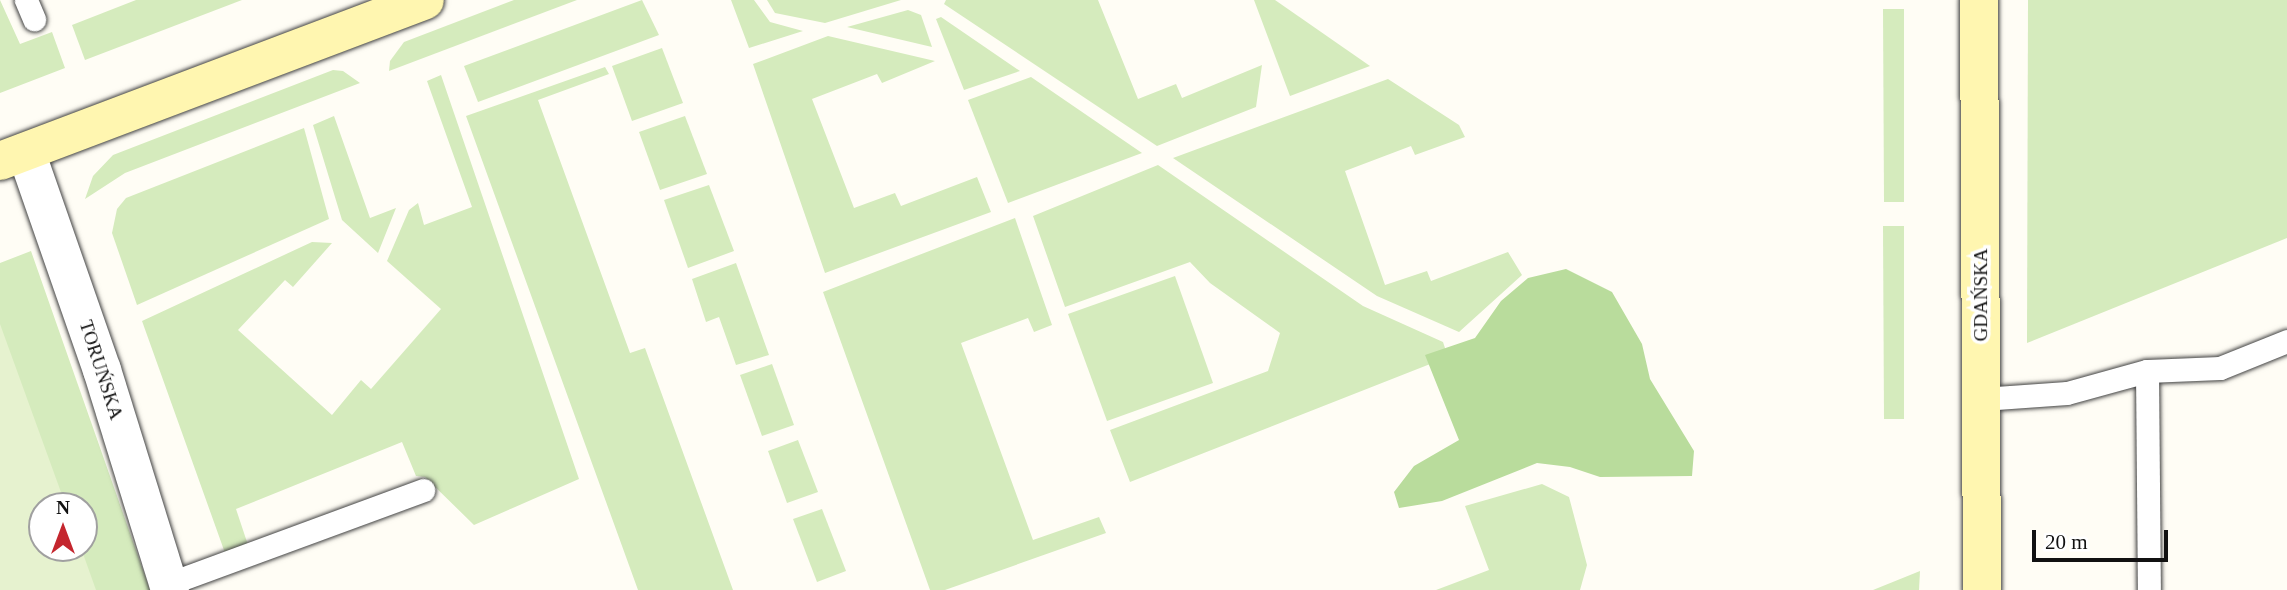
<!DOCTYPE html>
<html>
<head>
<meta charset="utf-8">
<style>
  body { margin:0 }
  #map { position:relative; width:2287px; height:590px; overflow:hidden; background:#fffdf5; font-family:Georgia,serif }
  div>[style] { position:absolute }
  .green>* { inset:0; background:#d5ebbd }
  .forest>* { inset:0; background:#b9dc9c }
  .pitch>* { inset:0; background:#e6f2cf }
  .roads { filter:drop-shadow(0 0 2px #444) drop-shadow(0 0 2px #444) }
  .lane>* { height:23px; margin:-11.5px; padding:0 11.5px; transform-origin:11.5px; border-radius:11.5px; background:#fff }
  .street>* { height:38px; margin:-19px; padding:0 19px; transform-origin:19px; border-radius:19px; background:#fff }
  .secondary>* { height:38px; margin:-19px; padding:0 19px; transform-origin:19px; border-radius:19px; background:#fff6b0 }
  span { translate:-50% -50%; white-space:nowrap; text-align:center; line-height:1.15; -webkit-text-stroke:7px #fff; paint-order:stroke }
  .street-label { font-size:19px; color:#111 }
  .north { position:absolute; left:28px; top:492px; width:70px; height:70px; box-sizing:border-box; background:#fff; border:2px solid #a0a0a0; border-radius:50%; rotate:0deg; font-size:19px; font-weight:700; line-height:28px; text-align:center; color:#111 }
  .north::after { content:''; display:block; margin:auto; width:24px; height:32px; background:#c4262e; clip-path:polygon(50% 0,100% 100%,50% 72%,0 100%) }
  .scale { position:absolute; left:2032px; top:530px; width:136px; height:32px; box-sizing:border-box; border:4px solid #111; border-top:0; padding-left:9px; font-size:21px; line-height:24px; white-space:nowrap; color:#111; -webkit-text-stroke:5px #fff; paint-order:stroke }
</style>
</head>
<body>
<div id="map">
  <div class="green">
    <div style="clip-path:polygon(0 0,20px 44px,52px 32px,65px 68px,0 93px)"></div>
    <div style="clip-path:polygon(136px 0,242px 0,85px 60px,72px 25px)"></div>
    <div style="clip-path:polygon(514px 0,577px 0,389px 71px,390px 61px,404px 42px)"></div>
    <div style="clip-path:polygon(642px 0,659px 35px,478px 102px,464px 66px)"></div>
    <div style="clip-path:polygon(731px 0,754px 0,770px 22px,803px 31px,749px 48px)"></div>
    <div style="clip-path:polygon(767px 0,901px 0,825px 23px,775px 13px)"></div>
    <div style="clip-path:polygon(946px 0,1098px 0,1138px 99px,1176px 84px,1182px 98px,1262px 65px,1256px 107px,1157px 146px,944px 4px)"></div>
    <div style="clip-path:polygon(1254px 0,1275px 0,1370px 66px,1290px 96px)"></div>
    <div style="clip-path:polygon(2028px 0,2287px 0,2287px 238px,2027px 343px)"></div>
    <div style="clip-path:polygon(1883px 9px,1904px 9px,1904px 202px,1884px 202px)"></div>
    <div style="clip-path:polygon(908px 10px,921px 15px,932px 47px,847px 27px)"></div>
    <div style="clip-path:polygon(941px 17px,1020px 71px,964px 90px,936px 19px)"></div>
    <div style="clip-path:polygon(828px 36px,935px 61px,882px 83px,877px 74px,812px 99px,854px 208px,895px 193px,901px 206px,977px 177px,991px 212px,825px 273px,753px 64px)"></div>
    <div style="clip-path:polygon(662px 48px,683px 103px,632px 121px,612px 66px)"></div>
    <div style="clip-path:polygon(605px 67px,609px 74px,538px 100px,630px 353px,645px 348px,733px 590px,638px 590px,466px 116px)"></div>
    <div style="clip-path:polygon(333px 70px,343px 71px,360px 83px,125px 173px,85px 199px,93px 176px,113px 155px)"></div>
    <div style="clip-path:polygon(441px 75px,579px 479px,474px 525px,425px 477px,416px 476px,402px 442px,236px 509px,248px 545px,225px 553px,142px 321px,312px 242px,332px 243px,293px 287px,285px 280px,238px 330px,332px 415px,361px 380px,371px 389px,441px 309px,387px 261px,409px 210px,418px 203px,424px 225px,472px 207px,427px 81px)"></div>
    <div style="clip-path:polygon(1031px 77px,1142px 153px,1008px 203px,968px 100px)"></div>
    <div style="clip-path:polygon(1388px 79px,1459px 125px,1465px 137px,1415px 155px,1411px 146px,1345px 171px,1385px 285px,1427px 271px,1431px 281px,1508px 252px,1522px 275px,1459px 332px,1377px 296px,1173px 158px)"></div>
    <div style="clip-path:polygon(334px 116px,370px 218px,396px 208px,378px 253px,342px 220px,313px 125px)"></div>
    <div style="clip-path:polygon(685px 116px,707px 174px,660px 190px,639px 132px)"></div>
    <div style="clip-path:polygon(304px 128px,329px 219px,137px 305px,112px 233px,117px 209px,126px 198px)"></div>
    <div style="clip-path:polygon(1158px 165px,1363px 306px,1443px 342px,1448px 357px,1130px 482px,1110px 430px,1268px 371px,1280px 333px,1210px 283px,1190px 262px,1065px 307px,1033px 216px)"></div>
    <div style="clip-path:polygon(709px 185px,734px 251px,688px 268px,664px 200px)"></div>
    <div style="clip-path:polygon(1015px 218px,1052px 325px,1034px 332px,1028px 318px,961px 343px,1033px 540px,1099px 517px,1106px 533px,945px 590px,930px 590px,823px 292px)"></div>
    <div style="clip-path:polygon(1883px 226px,1904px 226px,1904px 419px,1884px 419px)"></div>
    <div style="clip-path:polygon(evenodd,31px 251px,150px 590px,0 590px,0 263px,31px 251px,42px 506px,84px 506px,84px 548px,42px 548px,42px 506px)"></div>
    <div style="clip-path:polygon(736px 263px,769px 355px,736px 365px,719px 317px,706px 322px,692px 279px)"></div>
    <div style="clip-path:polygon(1175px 276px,1213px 383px,1107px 421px,1068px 314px)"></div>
    <div style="clip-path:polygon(772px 364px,794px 425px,762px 436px,740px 375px)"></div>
    <div style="clip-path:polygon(798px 440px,818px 492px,787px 503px,768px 451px)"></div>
    <div style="clip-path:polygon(1542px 484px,1569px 497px,1587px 565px,1580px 590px,1436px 590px,1489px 570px,1465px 506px)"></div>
    <div style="clip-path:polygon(822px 509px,846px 571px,817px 582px,793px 519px)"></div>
    <div style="clip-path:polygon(1920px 571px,1919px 590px,1873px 590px)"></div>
  </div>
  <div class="forest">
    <div style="clip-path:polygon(1566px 269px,1612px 292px,1642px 344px,1650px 379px,1694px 451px,1692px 476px,1600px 477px,1570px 467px,1537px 463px,1442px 501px,1399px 508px,1394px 492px,1414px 466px,1459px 440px,1425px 355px,1475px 338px,1501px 301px,1528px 278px)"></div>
  </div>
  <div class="pitch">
    <div style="clip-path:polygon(0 324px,66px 506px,42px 506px,42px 548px,81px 548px,96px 590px,0 590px)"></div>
  </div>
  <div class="roads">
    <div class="lane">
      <div style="left:26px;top:0;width:21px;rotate:67deg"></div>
      <div style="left:2147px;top:371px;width:219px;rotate:89.5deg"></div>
      <div style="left:1982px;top:399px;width:85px;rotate:-4deg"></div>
      <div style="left:2067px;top:393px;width:83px;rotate:-15.4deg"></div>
      <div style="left:2147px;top:371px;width:73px;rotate:-2.4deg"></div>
      <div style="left:2220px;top:368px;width:72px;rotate:-21.9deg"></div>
      <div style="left:168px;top:584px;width:272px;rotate:-20.2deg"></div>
    </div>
    <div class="street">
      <div style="left:26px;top:152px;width:231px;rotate:70.8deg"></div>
      <div style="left:102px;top:370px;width:230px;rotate:72.8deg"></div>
    </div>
    <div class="secondary">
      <div style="left:1979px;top:0;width:590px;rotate:89.71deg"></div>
      <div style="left:0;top:161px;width:454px;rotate:-20.7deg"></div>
    </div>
  </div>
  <div class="street-label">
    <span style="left:1981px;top:295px;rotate:-90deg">GDAŃSKA</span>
    <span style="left:101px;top:370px;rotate:72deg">TORUŃSKA</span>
  </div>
  <div class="north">N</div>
  <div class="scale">20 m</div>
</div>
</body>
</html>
